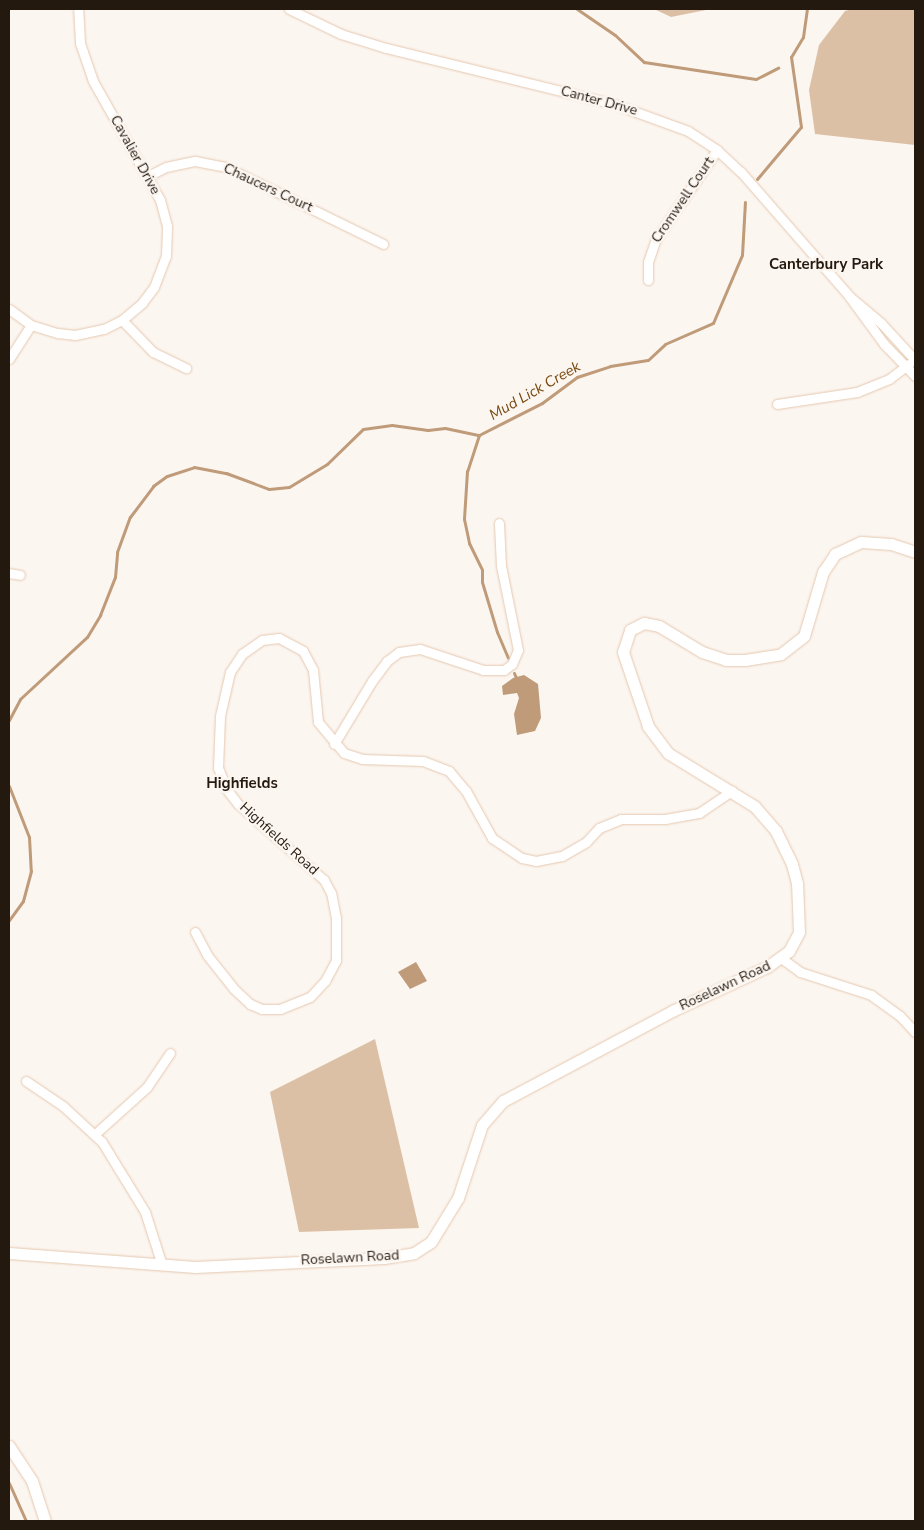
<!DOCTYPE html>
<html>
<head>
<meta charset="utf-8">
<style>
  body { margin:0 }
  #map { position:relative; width:924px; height:1530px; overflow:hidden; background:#fcf6f1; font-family:"Nunito Sans",sans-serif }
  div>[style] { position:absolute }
  .green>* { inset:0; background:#dcc0a5 }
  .water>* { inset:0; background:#bf9b79 }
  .stream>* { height:3px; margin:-1.5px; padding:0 1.5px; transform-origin:1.5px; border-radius:1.5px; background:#bf9b79 }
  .roads { filter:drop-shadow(0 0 1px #e5c8ae) drop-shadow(0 0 1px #e5c8ae) }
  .minor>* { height:9px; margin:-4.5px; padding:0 4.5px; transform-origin:4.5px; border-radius:4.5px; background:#fff }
  .tertiary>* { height:11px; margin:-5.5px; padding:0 5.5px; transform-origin:5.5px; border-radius:5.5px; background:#fff }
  span { translate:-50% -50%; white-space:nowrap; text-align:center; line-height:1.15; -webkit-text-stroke:5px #fcf6f1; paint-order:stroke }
  .street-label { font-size:14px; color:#23190f }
  .neighbourhood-label { font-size:15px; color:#23190f; font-weight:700 }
  .water-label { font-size:15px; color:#794a10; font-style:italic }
  .frame { position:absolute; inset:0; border:10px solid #23190f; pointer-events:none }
</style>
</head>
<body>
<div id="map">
  <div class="green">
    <div style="clip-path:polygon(654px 9px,711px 9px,671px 17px)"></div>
    <div style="clip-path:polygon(852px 9px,915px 9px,915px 145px,815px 134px,809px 90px,819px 45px,845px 11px)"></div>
    <div style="clip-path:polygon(375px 1039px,419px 1228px,299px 1232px,270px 1092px)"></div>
  </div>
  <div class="water">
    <div style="clip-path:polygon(524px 675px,538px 684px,541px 718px,535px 731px,517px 735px,514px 714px,519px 698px,517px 693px,503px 695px,502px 686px,513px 678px)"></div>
    <div style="clip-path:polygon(416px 962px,427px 981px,410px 989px,398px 972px)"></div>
  </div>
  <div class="stream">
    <div style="left:577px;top:9px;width:46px;rotate:34.4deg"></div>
    <div style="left:615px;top:35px;width:40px;rotate:43deg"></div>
    <div style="left:644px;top:62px;width:113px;rotate:8.6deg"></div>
    <div style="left:756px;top:79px;width:25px;rotate:-27deg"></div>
    <div style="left:757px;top:179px;width:68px;rotate:-49.8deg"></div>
    <div style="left:801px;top:127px;width:71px;rotate:-98.1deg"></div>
    <div style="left:791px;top:57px;width:23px;rotate:-59deg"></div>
    <div style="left:803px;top:37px;width:28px;rotate:-82deg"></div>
    <div style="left:479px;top:435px;width:38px;rotate:108deg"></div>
    <div style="left:467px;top:471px;width:48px;rotate:93.6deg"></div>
    <div style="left:464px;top:519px;width:25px;rotate:78deg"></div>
    <div style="left:469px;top:543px;width:30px;rotate:64deg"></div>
    <div style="left:482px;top:570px;width:12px;rotate:90deg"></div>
    <div style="left:482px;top:582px;width:52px;rotate:73.3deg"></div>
    <div style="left:497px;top:632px;width:28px;rotate:67deg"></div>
    <div style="left:514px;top:673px;width:8px;rotate:67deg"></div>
    <div style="left:9px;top:720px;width:24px;rotate:-62deg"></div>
    <div style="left:20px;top:699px;width:91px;rotate:-42.8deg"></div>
    <div style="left:87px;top:637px;width:26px;rotate:-59deg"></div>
    <div style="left:100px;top:615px;width:41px;rotate:-68.5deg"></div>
    <div style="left:115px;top:577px;width:25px;rotate:-85deg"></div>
    <div style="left:117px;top:552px;width:37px;rotate:-70deg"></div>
    <div style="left:130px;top:517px;width:39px;rotate:-53deg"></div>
    <div style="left:153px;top:486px;width:17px;rotate:-36deg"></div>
    <div style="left:167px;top:476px;width:28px;rotate:-18deg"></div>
    <div style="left:194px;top:467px;width:33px;rotate:11deg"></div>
    <div style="left:226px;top:473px;width:46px;rotate:20.4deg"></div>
    <div style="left:269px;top:489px;width:20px;rotate:-6deg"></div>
    <div style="left:289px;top:487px;width:44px;rotate:-31.2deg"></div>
    <div style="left:327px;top:464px;width:50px;rotate:-44.2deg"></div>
    <div style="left:363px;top:429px;width:29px;rotate:-8deg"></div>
    <div style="left:392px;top:425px;width:36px;rotate:8deg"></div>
    <div style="left:428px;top:430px;width:17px;rotate:-7deg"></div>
    <div style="left:445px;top:428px;width:35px;rotate:12deg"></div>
    <div style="left:479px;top:435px;width:71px;rotate:-26.9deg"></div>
    <div style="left:542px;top:403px;width:44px;rotate:-36.6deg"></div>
    <div style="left:577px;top:377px;width:35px;rotate:-18deg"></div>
    <div style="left:610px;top:366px;width:38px;rotate:-9deg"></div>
    <div style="left:648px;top:360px;width:23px;rotate:-43deg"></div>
    <div style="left:665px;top:344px;width:52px;rotate:-23.6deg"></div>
    <div style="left:713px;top:323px;width:74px;rotate:-66.9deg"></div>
    <div style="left:742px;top:255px;width:53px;rotate:-86.8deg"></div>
    <div style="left:9px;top:786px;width:55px;rotate:68.6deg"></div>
    <div style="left:29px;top:837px;width:34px;rotate:87deg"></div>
    <div style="left:31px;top:871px;width:31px;rotate:105deg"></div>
    <div style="left:23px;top:901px;width:24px;rotate:126deg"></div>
    <div style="left:9px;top:1483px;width:42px;rotate:65.9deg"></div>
  </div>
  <div class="roads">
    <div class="minor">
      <div style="left:289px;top:9px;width:58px;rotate:25.7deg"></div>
      <div style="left:341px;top:34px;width:47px;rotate:17.3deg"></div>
      <div style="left:386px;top:48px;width:235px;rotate:13.8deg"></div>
      <div style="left:614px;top:104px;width:79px;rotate:20deg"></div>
      <div style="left:688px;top:131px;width:35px;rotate:33deg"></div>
      <div style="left:717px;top:150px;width:33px;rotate:43deg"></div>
      <div style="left:741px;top:172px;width:164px;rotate:48.9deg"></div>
      <div style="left:148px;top:176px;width:20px;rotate:-27deg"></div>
      <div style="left:166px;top:167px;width:30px;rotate:-12deg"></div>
      <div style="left:195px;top:161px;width:32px;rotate:11deg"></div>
      <div style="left:226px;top:167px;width:175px;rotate:26.1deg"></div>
      <div style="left:648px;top:280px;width:18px;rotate:-90deg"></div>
      <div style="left:648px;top:262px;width:24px;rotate:-71deg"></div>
      <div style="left:656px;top:239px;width:108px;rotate:-55.6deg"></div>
      <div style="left:9px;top:309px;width:27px;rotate:36deg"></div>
      <div style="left:31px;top:325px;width:28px;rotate:17deg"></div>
      <div style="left:58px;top:333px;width:17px;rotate:7deg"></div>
      <div style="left:75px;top:335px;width:30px;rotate:-12deg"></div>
      <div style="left:104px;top:329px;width:20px;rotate:-27deg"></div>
      <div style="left:122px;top:320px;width:26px;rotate:-40deg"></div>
      <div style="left:142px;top:303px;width:20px;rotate:-53deg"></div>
      <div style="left:154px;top:287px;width:33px;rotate:-69deg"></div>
      <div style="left:166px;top:256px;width:30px;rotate:-88deg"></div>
      <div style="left:167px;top:226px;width:27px;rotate:-105deg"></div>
      <div style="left:160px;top:200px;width:137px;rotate:-119.4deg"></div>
      <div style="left:93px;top:81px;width:40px;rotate:-108.9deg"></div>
      <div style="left:80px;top:43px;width:34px;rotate:-93deg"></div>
      <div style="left:122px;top:320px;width:45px;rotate:45.9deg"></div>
      <div style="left:153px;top:352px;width:37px;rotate:26deg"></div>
      <div style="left:9px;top:359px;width:40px;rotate:-57.1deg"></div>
      <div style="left:915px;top:360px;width:50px;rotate:-132.6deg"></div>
      <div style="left:881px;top:323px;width:42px;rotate:-139.8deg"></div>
      <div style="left:849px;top:296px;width:59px;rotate:53.9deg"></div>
      <div style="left:884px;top:344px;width:45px;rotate:45.9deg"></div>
      <div style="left:777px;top:404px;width:81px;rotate:-8.5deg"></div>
      <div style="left:857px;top:392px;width:35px;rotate:-22deg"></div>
      <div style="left:889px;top:379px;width:25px;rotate:-37deg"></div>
      <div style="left:9px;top:573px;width:11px;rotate:10deg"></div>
      <div style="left:334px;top:744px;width:74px;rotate:-58.9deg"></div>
      <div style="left:372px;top:681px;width:25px;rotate:-53deg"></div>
      <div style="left:387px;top:661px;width:15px;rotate:-37deg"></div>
      <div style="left:399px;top:652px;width:21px;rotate:-8deg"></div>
      <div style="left:420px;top:649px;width:66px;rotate:18.4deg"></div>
      <div style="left:483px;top:670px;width:21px"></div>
      <div style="left:504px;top:670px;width:10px;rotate:-37deg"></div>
      <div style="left:512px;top:664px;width:15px;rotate:-67deg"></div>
      <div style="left:518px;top:650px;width:86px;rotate:-101.4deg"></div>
      <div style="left:501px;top:566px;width:43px;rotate:-92.7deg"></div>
      <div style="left:195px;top:932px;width:26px;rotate:62deg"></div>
      <div style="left:207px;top:955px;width:43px;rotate:51.5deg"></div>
      <div style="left:234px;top:989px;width:22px;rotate:43deg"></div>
      <div style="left:250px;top:1004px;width:13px;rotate:23deg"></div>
      <div style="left:262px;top:1009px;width:18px"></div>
      <div style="left:280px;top:1009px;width:32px;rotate:-22deg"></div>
      <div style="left:310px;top:997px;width:22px;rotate:-47deg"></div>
      <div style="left:325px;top:981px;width:24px;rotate:-62deg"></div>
      <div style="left:336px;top:960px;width:42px;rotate:-90deg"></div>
      <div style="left:336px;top:918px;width:25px;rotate:-101deg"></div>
      <div style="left:331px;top:893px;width:15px;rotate:-118deg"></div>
      <div style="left:324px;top:880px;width:115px;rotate:-138.5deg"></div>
      <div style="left:238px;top:804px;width:18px;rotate:-128deg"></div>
      <div style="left:227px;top:790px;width:24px;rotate:-112deg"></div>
      <div style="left:218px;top:768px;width:52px;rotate:-87.8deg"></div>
      <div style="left:220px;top:716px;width:45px;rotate:-77.2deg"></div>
      <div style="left:230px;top:672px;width:22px;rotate:-56deg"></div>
      <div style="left:242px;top:654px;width:24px;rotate:-35deg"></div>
      <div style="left:262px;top:640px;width:17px;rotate:-7deg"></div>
      <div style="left:279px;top:638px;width:27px;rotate:28deg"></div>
      <div style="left:303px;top:651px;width:21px;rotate:62deg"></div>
      <div style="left:313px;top:670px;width:52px;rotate:84.5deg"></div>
      <div style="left:318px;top:722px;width:40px;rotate:50deg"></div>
      <div style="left:344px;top:753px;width:19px;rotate:18deg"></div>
      <div style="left:362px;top:759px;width:61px;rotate:1.9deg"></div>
      <div style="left:423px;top:761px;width:28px;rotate:21deg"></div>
      <div style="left:449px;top:771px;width:26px;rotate:50deg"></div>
      <div style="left:466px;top:791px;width:54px;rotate:61deg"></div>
      <div style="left:492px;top:838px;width:36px;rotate:34deg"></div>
      <div style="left:522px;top:858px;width:14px;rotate:12deg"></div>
      <div style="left:536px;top:861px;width:26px;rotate:-11deg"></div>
      <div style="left:562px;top:856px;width:28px;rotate:-30deg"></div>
      <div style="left:586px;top:842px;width:19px;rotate:-47deg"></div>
      <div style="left:599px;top:828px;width:24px;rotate:-22deg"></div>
      <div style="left:621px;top:819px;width:44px"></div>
      <div style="left:665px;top:819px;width:35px;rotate:-10deg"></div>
      <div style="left:699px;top:813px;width:40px;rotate:-34deg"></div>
      <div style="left:781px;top:958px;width:24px;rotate:36deg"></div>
      <div style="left:800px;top:972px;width:75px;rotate:17.9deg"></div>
      <div style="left:871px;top:995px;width:36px;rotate:36deg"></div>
      <div style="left:900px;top:1016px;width:22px;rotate:47deg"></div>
      <div style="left:26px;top:1081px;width:45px;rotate:34deg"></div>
      <div style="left:63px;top:1106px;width:53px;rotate:42.7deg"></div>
      <div style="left:102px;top:1142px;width:82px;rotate:58.4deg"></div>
      <div style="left:145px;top:1212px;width:56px;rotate:72.2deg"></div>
      <div style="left:95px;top:1134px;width:70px;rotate:-42.1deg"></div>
      <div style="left:147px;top:1087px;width:41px;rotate:-55.9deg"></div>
    </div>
    <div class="tertiary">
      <div style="left:9px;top:1253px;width:187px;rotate:4.3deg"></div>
      <div style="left:195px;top:1267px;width:189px;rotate:-2.7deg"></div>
      <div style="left:384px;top:1258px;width:30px;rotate:-9deg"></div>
      <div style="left:414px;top:1253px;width:20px;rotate:-33deg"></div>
      <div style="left:431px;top:1242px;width:52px;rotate:-58.5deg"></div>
      <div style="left:458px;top:1198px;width:77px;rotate:-71.8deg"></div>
      <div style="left:482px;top:1125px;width:32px;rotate:-49deg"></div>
      <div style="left:503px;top:1101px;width:191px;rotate:-28deg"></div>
      <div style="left:672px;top:1011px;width:105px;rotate:-24.9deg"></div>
      <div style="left:767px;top:967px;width:27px;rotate:-36deg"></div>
      <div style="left:789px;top:951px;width:21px;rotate:-62deg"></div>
      <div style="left:799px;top:932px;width:49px;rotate:-92.3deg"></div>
      <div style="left:797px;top:883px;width:20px;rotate:-105deg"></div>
      <div style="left:792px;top:864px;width:37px;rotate:-116deg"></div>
      <div style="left:776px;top:831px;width:33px;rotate:-131deg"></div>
      <div style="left:754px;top:806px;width:101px;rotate:-148.4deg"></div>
      <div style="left:668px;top:753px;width:34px;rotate:-127deg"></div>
      <div style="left:648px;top:726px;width:78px;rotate:-108.7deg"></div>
      <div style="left:623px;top:652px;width:23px;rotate:-72deg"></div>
      <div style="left:630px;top:630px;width:16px;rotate:-27deg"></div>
      <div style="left:644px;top:623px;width:15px;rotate:11deg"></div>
      <div style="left:659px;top:626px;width:50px;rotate:31.2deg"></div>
      <div style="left:702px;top:652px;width:25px;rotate:18deg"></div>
      <div style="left:726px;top:660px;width:19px"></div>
      <div style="left:745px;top:660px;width:36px;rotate:-9deg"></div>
      <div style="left:781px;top:654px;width:29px;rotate:-38deg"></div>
      <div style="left:804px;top:636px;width:67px;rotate:-73.5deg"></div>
      <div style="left:823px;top:572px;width:22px;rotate:-56deg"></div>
      <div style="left:835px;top:554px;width:29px;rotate:-25deg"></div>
      <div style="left:861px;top:542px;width:30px;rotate:4deg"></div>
      <div style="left:891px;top:544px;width:25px;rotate:18deg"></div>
      <div style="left:9px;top:1446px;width:42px;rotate:56.7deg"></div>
      <div style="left:32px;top:1481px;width:42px;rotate:72deg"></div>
    </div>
  </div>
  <div class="street-label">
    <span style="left:599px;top:101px;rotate:15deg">Canter Drive</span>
    <span style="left:135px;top:155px;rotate:61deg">Cavalier Drive</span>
    <span style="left:268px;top:188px;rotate:25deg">Chaucers Court</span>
    <span style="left:683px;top:200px;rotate:-56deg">Cromwell Court</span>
    <span style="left:279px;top:839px;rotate:42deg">Highfields Road</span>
    <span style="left:725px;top:986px;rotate:-25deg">Roselawn Road</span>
    <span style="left:350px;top:1258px;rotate:-3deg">Roselawn Road</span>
  </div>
  <div class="neighbourhood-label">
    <span style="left:826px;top:265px">Canterbury Park</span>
    <span style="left:242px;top:784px">Highfields</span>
  </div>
  <div class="water-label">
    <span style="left:535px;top:391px;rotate:-30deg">Mud Lick Creek</span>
  </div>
  <div class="frame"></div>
</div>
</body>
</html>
